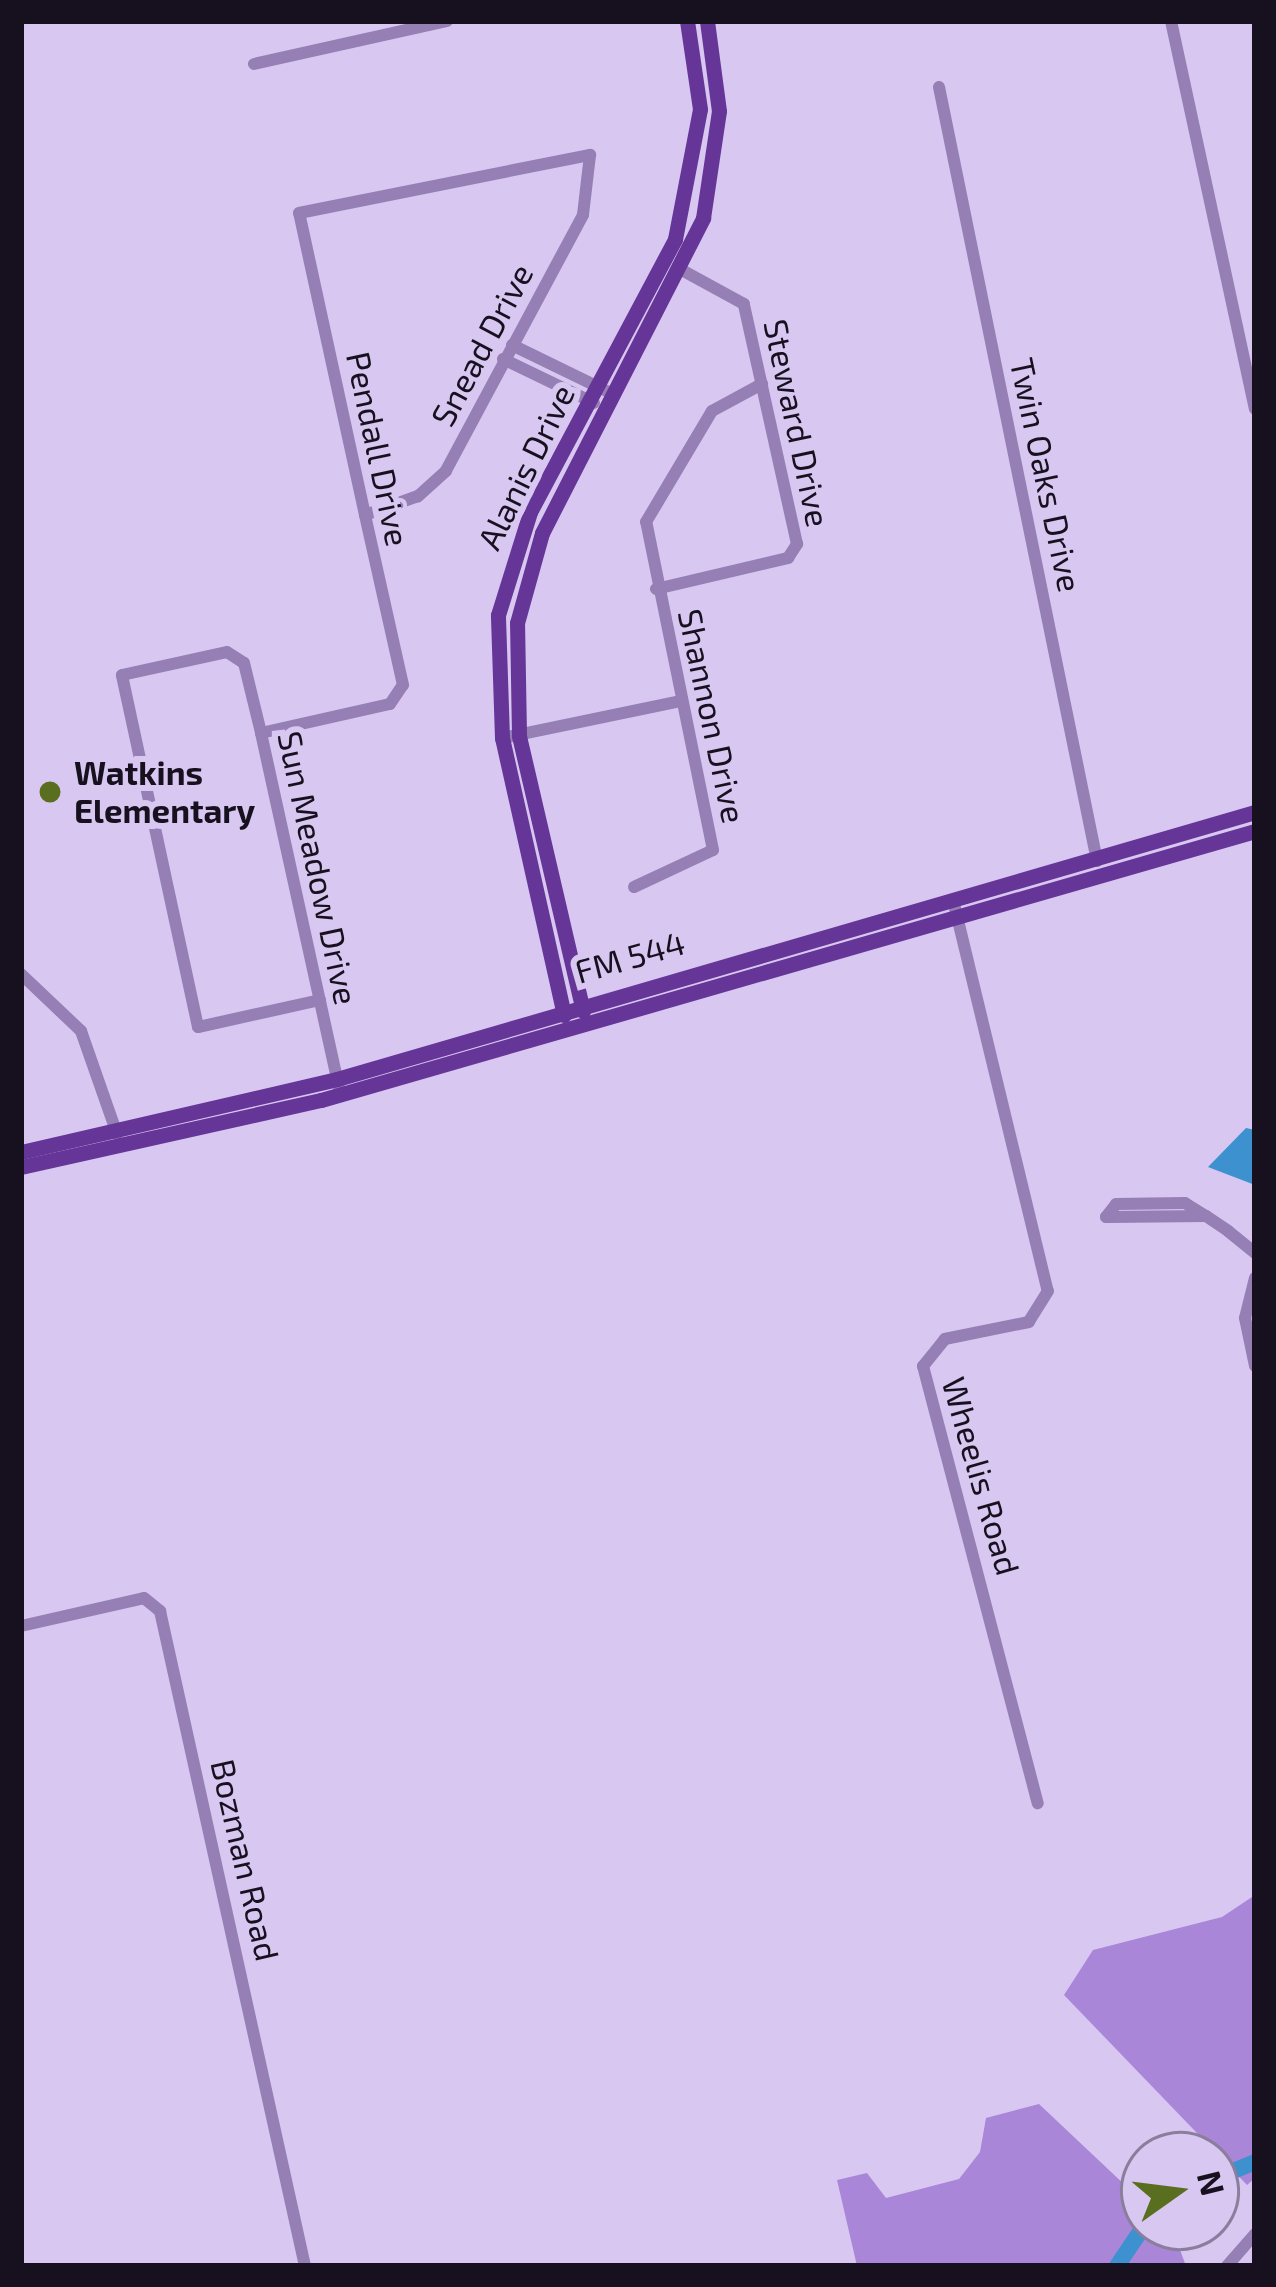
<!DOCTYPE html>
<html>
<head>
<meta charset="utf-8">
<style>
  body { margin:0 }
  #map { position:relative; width:1276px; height:2287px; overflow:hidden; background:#d8c7f1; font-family:"Exo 2",sans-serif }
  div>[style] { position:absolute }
  .forest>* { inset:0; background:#aa86d8 }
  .water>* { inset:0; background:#3c91ce }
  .river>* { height:16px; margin:-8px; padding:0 8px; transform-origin:8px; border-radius:8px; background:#3c91ce }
  .minor>* { height:12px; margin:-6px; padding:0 6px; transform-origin:6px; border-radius:6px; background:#957fb4 }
  .major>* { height:15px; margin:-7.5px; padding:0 7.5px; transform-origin:7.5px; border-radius:7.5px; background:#653597 }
  .dots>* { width:33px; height:33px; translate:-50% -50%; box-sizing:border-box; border:6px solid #d8c7f1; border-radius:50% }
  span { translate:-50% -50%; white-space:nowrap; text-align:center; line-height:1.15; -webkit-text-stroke:12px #d8c7f1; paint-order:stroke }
  .street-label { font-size:33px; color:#17111f }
  .poi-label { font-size:33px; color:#17111f; font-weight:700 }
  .left { translate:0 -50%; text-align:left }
  .frame { position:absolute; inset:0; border:24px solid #17111f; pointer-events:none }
  .north { position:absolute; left:1120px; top:2131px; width:120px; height:120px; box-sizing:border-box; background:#d8c7f1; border:3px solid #8b7e9d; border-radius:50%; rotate:76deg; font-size:33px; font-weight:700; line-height:48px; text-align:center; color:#17111f }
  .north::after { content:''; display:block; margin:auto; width:42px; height:54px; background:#596e1e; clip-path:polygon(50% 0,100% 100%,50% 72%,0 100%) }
</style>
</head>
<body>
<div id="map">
  <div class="forest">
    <div style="clip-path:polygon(1255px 1895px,1255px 2178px,1247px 2185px,1064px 1995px,1093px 1950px,1222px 1917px)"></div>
    <div style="clip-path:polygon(1039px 2104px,1144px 2203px,1144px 2227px,1173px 2231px,1186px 2266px,857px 2266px,837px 2180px,867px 2173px,886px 2198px,959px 2179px,980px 2152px,986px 2118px)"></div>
  </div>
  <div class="water">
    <div style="clip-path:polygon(1246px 1128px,1255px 1130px,1255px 1185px,1208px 1167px)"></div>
  </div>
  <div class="river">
    <div style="left:1216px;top:2178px;width:42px;rotate:-22.3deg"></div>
    <div style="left:1117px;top:2266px;width:48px;rotate:-56deg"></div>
  </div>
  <div class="minor">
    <div style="left:1171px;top:21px;width:397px;rotate:77.8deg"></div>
    <div style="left:254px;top:64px;width:198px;rotate:-12.6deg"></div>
    <div style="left:939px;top:87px;width:790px;rotate:78.46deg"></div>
    <div style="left:512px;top:345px;width:114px;rotate:25.9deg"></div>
    <div style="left:503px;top:359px;width:101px;rotate:25.8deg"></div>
    <div style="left:656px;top:589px;width:136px;rotate:-13.2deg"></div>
    <div style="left:788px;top:558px;width:17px;rotate:-57deg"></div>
    <div style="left:797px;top:544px;width:246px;rotate:-102.5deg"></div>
    <div style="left:744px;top:304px;width:71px;rotate:-151.3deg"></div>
    <div style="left:261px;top:733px;width:132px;rotate:-12.7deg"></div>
    <div style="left:390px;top:704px;width:23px;rotate:-56deg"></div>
    <div style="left:403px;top:685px;width:174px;rotate:-102.6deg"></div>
    <div style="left:365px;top:515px;width:309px;rotate:-102.3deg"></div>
    <div style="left:299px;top:213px;width:297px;rotate:-11.3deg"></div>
    <div style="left:590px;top:155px;width:60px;rotate:96.7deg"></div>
    <div style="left:583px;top:215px;width:290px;rotate:118.2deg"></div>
    <div style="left:446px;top:471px;width:38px;rotate:138deg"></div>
    <div style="left:418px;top:496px;width:56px;rotate:160.3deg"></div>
    <div style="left:502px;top:738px;width:182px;rotate:-11.7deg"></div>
    <div style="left:634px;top:887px;width:87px;rotate:-25.1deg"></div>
    <div style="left:713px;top:850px;width:335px;rotate:-101.5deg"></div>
    <div style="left:646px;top:522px;width:129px;rotate:-59.3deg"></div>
    <div style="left:712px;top:411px;width:57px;rotate:-28.4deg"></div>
    <div style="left:955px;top:908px;width:394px;rotate:76.4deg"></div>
    <div style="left:1048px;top:1291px;width:36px;rotate:122deg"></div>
    <div style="left:1029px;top:1322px;width:86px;rotate:168.6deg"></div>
    <div style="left:945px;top:1339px;width:35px;rotate:129deg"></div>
    <div style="left:923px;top:1366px;width:452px;rotate:75.3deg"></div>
    <div style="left:21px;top:974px;width:83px;rotate:43.5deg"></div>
    <div style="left:81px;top:1031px;width:109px;rotate:70.7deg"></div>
    <div style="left:320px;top:1000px;width:125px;rotate:167.5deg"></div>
    <div style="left:198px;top:1027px;width:360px;rotate:-102.2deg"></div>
    <div style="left:122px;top:675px;width:107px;rotate:-12.4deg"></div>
    <div style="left:227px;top:652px;width:20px;rotate:33deg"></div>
    <div style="left:244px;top:663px;width:72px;rotate:76.3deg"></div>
    <div style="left:261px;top:733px;width:362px;rotate:77.6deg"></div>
    <div style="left:1206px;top:1216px;width:100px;rotate:179.4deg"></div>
    <div style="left:1106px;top:1217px;width:16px;rotate:-52deg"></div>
    <div style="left:1116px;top:1204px;width:69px;rotate:-0.8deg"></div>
    <div style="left:1185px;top:1203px;width:25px;rotate:32deg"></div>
    <div style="left:1206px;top:1216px;width:27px;rotate:34deg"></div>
    <div style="left:1228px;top:1231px;width:35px;rotate:39deg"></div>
    <div style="left:1255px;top:1278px;width:41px;rotate:104deg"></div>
    <div style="left:1245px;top:1318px;width:49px;rotate:78.2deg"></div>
    <div style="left:21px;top:1626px;width:126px;rotate:-12.8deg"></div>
    <div style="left:144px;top:1598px;width:21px;rotate:39deg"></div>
    <div style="left:160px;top:1611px;width:671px;rotate:77.52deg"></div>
    <div style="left:1227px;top:2266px;width:43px;rotate:-48.8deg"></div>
  </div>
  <div class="major">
    <div style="left:583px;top:1011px;width:283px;rotate:-103.1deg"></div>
    <div style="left:519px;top:735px;width:112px;rotate:-91deg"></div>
    <div style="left:517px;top:623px;width:93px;rotate:-74.5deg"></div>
    <div style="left:542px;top:533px;width:354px;rotate:-62.9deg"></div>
    <div style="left:703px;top:218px;width:108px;rotate:-81.5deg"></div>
    <div style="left:719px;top:111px;width:91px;rotate:-97.6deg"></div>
    <div style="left:564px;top:1015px;width:284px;rotate:-102.6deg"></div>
    <div style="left:502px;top:738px;width:123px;rotate:-91.9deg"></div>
    <div style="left:498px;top:615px;width:108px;rotate:-72.7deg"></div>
    <div style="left:530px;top:512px;width:309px;rotate:-62deg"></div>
    <div style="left:675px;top:239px;width:132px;rotate:-79.1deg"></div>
    <div style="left:700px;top:109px;width:89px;rotate:-98.4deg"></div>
    <div style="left:21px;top:1152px;width:324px;rotate:-13deg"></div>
    <div style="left:337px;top:1079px;width:956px;rotate:-16.22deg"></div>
    <div style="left:21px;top:1167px;width:307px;rotate:-12.6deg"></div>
    <div style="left:321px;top:1100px;width:972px;rotate:-16.07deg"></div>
  </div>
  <div class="dots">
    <div style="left:50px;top:792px;background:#596e1e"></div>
  </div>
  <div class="street-label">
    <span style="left:482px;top:345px;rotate:-62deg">Snead Drive</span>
    <span style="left:797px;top:423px;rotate:78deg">Steward Drive</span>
    <span style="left:378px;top:449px;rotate:78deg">Pendall Drive</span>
    <span style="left:526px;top:467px;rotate:-64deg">Alanis Drive</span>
    <span style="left:1046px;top:475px;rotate:78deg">Twin Oaks Drive</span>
    <span style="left:712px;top:716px;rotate:78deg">Shannon Drive</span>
    <span style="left:318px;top:868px;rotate:78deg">Sun Meadow Drive</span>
    <span style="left:630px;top:957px;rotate:-16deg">FM 544</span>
    <span style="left:981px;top:1476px;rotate:74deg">Wheelis Road</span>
    <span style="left:245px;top:1860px;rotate:77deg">Bozman Road</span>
  </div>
  <div class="poi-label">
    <span class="left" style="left:74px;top:792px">Watkins<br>Elementary</span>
  </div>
  <div class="frame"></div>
  <div class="north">N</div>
</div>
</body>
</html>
